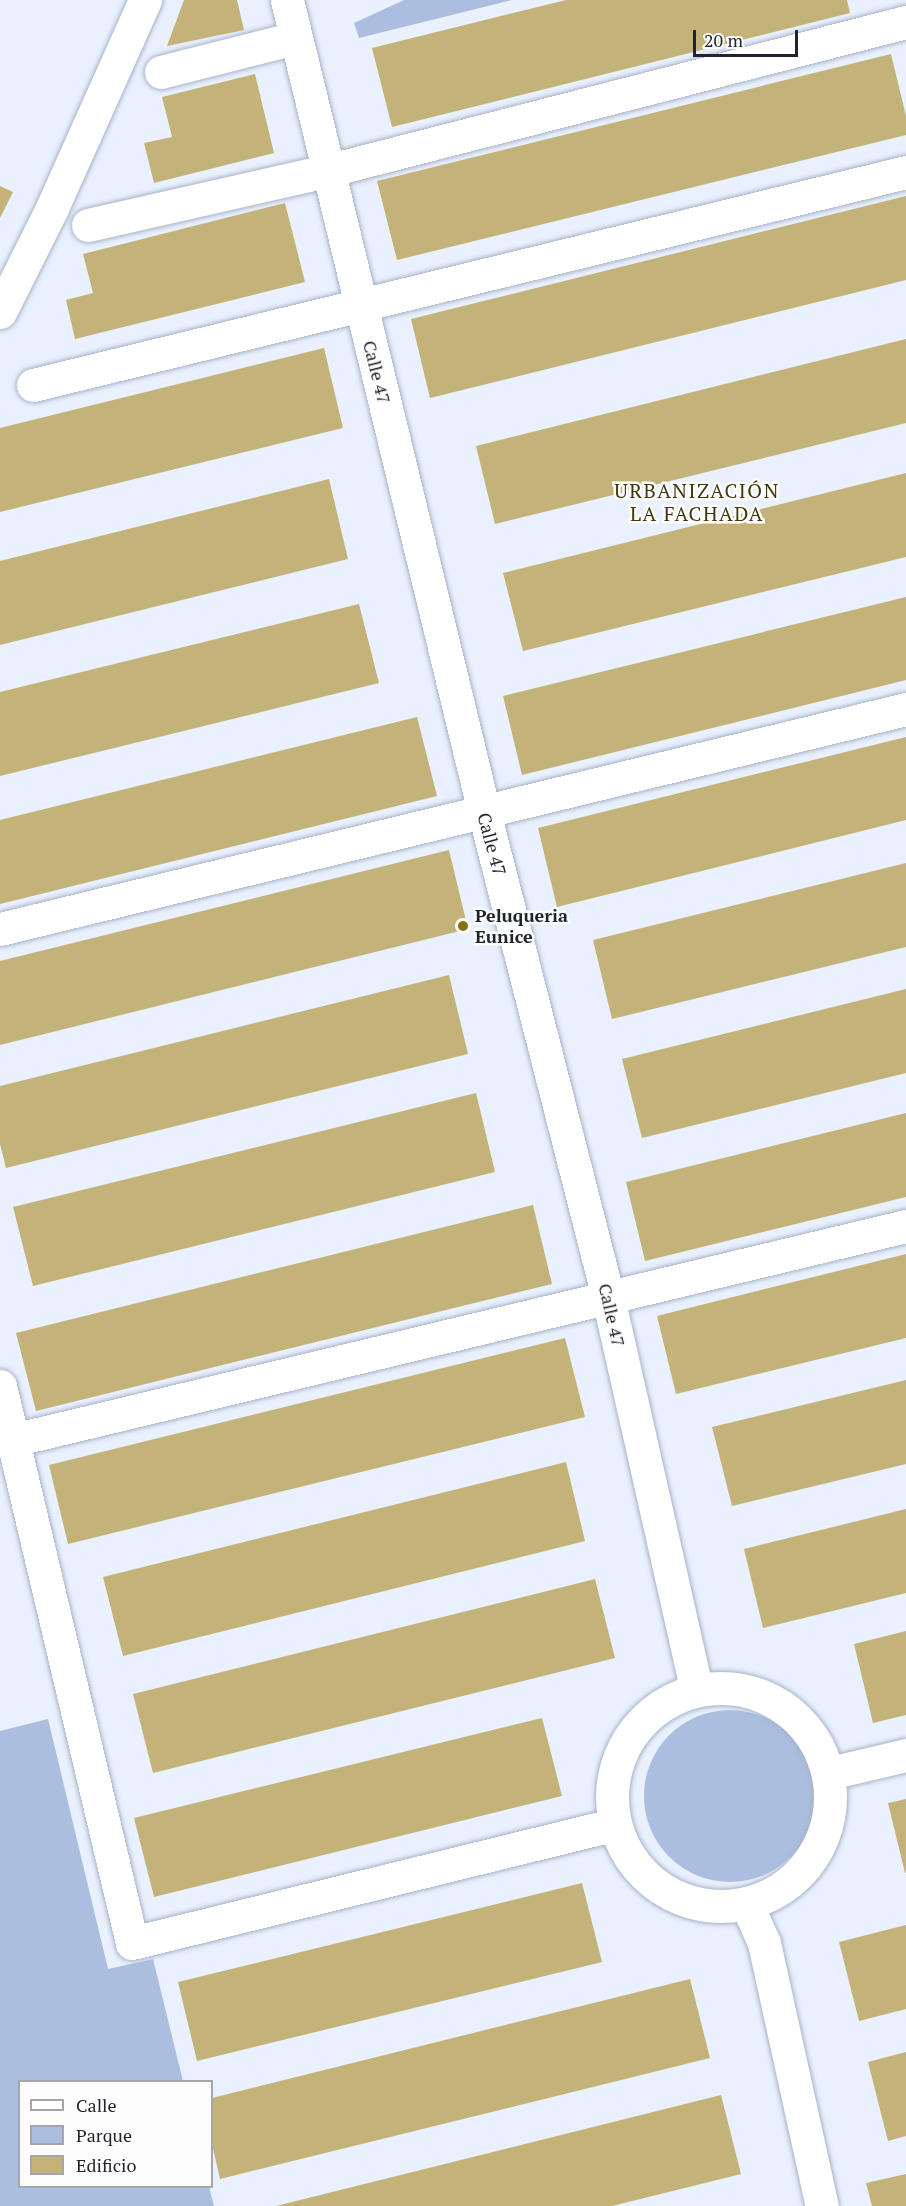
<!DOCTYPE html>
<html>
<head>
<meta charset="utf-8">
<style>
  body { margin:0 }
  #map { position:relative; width:906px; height:2206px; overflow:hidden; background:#e9f0fe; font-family:"PT Serif",serif }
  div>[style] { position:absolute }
  .green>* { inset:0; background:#abbedf }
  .round { border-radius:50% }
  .building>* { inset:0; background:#c4b378 }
  .roads { filter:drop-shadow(0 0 2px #a7b3c7) drop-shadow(0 0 2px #a7b3c7) }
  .minor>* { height:33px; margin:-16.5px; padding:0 16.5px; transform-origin:16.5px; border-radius:16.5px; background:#fff }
  .minor>.ring { margin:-16.5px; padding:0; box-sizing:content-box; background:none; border:33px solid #fff; border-radius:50% }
  .dots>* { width:16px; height:16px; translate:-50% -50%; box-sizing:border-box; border:3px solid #fdfdfd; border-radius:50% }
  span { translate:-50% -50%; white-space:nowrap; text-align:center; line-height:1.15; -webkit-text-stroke:5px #fdfdfd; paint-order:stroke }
  .street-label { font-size:18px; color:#1f242c }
  .poi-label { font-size:18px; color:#1f242c; font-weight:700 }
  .left { translate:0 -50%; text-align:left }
  .neighbourhood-label { font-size:20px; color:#41360c; letter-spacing:1.5px }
  .legend { position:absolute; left:18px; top:2080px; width:195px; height:108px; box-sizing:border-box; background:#fdfdfd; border:2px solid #a4a6a9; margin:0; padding:8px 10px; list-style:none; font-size:18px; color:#1f242c }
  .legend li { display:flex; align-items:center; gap:12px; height:30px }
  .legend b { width:30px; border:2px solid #a4a6a9 }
  .scale { position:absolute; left:693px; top:30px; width:105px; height:27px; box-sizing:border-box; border:3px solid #1f242c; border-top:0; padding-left:8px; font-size:18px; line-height:21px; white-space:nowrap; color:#1f242c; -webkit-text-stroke:4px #fdfdfd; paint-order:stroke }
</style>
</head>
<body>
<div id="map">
  <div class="green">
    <div style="clip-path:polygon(404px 0,512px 0,359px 38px,354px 23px)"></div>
    <div class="round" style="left:644px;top:1710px;width:172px;height:172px"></div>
    <div style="clip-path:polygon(48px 1719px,108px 1969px,153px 1959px,183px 2081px,20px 2082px,20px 2186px,209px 2187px,214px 2206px,0 2206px,0 1731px)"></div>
  </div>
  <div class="building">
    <div style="clip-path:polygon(184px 0,237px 0,244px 30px,167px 46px)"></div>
    <div style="clip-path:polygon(566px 0,847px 0,850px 13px,392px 127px,372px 48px)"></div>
    <div style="clip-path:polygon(891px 54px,906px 116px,906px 135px,397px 260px,377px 181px)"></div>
    <div style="clip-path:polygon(255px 74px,274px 153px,154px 183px,144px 143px,172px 137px,162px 97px)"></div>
    <div style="clip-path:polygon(0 186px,13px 192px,0 218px)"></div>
    <div style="clip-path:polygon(906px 196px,906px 280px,430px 398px,411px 319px)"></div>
    <div style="clip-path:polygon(285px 203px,305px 282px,75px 339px,66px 300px,93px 293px,83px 254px)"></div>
    <div style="clip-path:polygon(906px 339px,906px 423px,495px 524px,476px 446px)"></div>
    <div style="clip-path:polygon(324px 348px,343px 428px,0 512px,0 428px)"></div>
    <div style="clip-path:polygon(906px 473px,906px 557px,523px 651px,503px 573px)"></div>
    <div style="clip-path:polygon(329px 479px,348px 559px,0 645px,0 561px)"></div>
    <div style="clip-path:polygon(906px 597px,906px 680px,522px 775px,503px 696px)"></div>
    <div style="clip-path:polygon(359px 604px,379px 683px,0 776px,0 692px)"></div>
    <div style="clip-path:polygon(417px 717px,437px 796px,0 904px,0 820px)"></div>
    <div style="clip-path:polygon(906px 737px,906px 820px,557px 907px,538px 828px)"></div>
    <div style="clip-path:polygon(449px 850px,468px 929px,0 1045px,0 961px)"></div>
    <div style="clip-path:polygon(906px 863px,906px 947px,612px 1019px,593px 940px)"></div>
    <div style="clip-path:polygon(449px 975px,468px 1054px,6px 1168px,0 1144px,0 1086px)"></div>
    <div style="clip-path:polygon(906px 989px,906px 1073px,642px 1138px,622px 1059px)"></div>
    <div style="clip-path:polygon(476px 1093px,495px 1172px,33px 1286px,13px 1207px)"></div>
    <div style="clip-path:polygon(906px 1113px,906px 1197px,645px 1261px,626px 1182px)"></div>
    <div style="clip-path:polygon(533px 1205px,552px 1284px,36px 1411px,16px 1333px)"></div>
    <div style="clip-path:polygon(906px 1254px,906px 1338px,676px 1394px,657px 1316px)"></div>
    <div style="clip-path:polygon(565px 1338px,585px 1417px,68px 1544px,49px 1465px)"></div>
    <div style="clip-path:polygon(906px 1380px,906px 1464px,732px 1506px,712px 1427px)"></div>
    <div style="clip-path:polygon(566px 1462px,585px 1541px,123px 1656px,103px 1577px)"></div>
    <div style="clip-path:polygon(906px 1509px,906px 1593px,763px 1628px,744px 1549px)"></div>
    <div style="clip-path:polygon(595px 1579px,615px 1658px,153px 1773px,133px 1694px)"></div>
    <div style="clip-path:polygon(906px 1631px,906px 1715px,873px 1723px,854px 1644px)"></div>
    <div style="clip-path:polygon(542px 1718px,562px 1796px,154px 1897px,134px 1818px)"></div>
    <div style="clip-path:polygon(906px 1799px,906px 1872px,905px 1873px,888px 1803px)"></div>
    <div style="clip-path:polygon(582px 1883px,602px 1962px,197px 2061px,178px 1982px)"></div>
    <div style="clip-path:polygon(906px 1925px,906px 2009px,859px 2021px,839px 1942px)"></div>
    <div style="clip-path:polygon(690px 1979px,710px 2058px,220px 2179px,212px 2144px,212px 2098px)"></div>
    <div style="clip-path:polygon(906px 2052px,906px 2136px,888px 2141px,868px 2062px)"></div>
    <div style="clip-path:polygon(721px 2095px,741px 2174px,713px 2181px,612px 2206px,276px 2206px)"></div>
    <div style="clip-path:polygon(906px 2174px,906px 2206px,872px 2206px,866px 2183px)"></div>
  </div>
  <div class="roads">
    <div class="minor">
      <div style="left:287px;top:0;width:836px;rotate:76.36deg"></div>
      <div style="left:484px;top:812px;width:501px;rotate:75.66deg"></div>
      <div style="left:608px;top:1297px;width:401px;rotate:77.3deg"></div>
      <div style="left:161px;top:72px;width:138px;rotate:-14.2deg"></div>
      <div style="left:88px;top:225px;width:244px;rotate:-12.8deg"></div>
      <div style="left:326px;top:171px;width:599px;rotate:-14.41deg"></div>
      <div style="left:0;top:312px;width:116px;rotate:-63.4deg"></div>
      <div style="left:52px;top:208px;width:228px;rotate:-65.9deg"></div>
      <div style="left:33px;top:385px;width:899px;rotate:-13.71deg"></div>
      <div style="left:0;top:929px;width:932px;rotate:-13.65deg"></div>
      <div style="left:0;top:1386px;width:572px;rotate:76.67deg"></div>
      <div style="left:132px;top:1943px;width:495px;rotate:-13.8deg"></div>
      <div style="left:13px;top:1440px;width:918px;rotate:-13.48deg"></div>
      <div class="ring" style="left:612px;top:1688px;width:185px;height:185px"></div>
      <div style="left:830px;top:1773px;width:78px;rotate:-13.3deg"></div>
      <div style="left:748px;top:1907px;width:39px;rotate:66deg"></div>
      <div style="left:764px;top:1943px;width:269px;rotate:77.6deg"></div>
    </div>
  </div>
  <div class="dots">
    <div style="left:463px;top:926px;background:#887113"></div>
  </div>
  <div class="street-label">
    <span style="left:377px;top:372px;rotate:76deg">Calle 47</span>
    <span style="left:492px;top:844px;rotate:75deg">Calle 47</span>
    <span style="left:612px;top:1315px;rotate:77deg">Calle 47</span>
  </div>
  <div class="poi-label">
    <span class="left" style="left:475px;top:926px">Peluqueria<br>Eunice</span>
  </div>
  <div class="neighbourhood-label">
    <span style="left:697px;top:502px">URBANIZACIÓN<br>LA FACHADA</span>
  </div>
  <ul class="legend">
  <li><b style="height:8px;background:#fff"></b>Calle</li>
  <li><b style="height:16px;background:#abbedf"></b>Parque</li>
  <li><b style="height:16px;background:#c4b378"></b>Edificio</li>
  </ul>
  <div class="scale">20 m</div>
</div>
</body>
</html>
